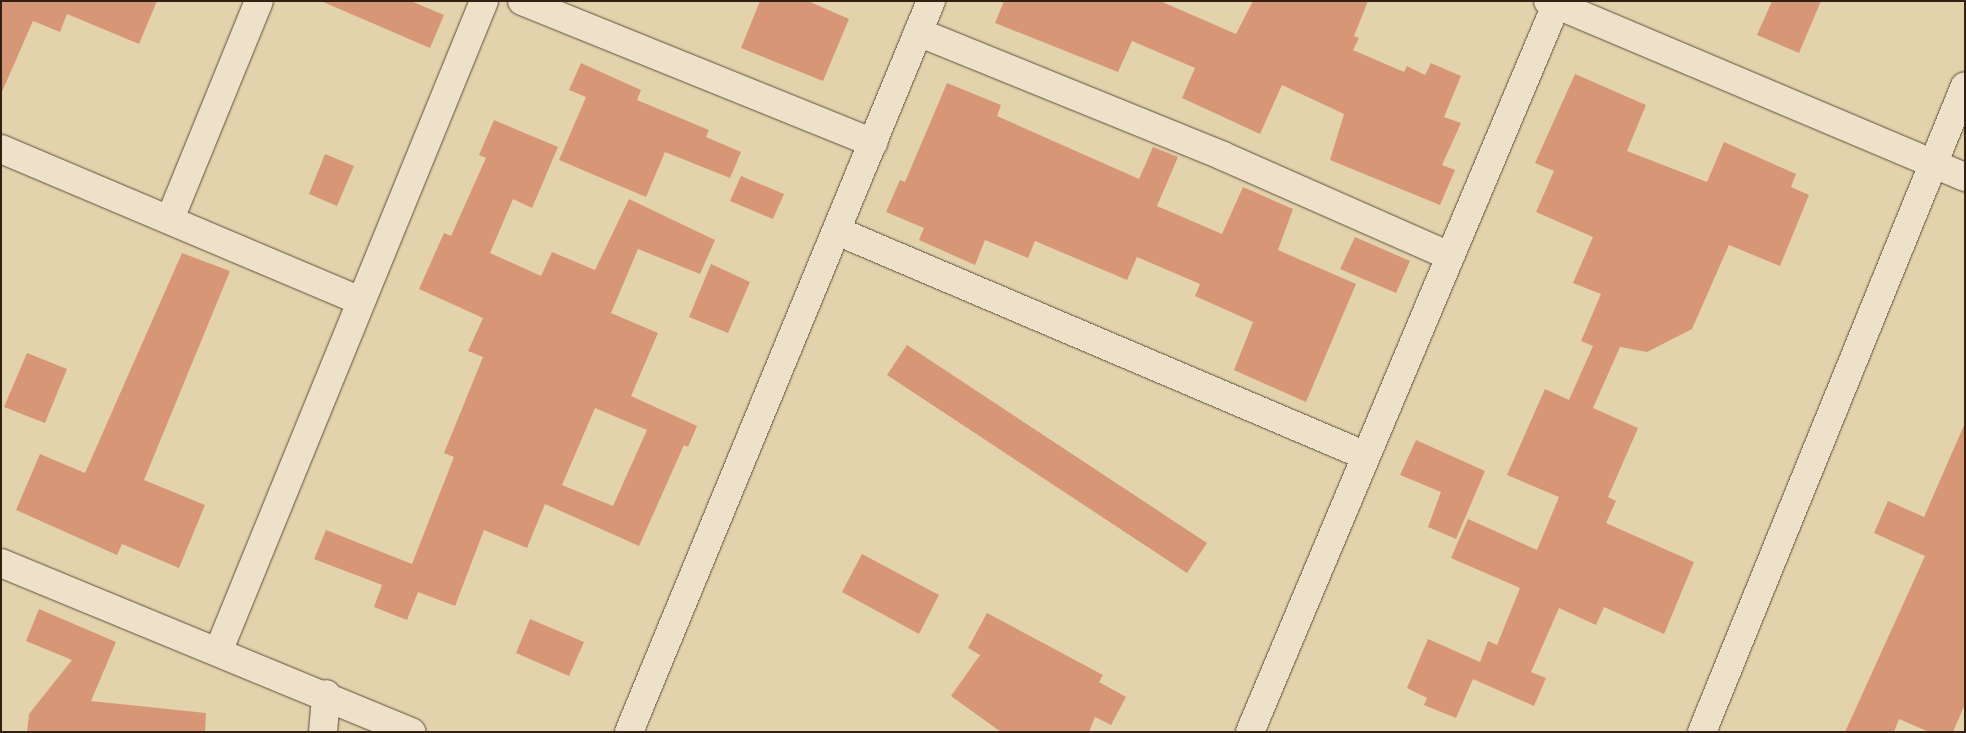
<!DOCTYPE html>
<html>
<head>
<meta charset="utf-8">
<style>
  body { margin:0 }
  #map { position:relative; width:1966px; height:733px; overflow:hidden; background:#e3d3ac; font-family:Alegreya,serif }
  div>[style] { position:absolute }
  .building>* { inset:0; background:#d79777 }
  .roads { filter:drop-shadow(0 0 1px #5e4e39) drop-shadow(0 0 1px #5e4e39) }
  .minor>* { height:28px; margin:-14px; padding:0 14px; transform-origin:14px; border-radius:14px; background:#ede2c9 }
  .tertiary>* { height:28px; margin:-14px; padding:0 14px; transform-origin:14px; border-radius:14px; background:#ede2c9 }
  span { translate:-50% -50%; white-space:nowrap; text-align:center; line-height:1.15; -webkit-text-stroke:4px #ede2c9; paint-order:stroke }
  .frame { position:absolute; inset:0; border:2px solid #322113; pointer-events:none }
</style>
</head>
<body>
<div id="map">
  <div class="building">
    <div style="clip-path:polygon(1px 1px,157px 1px,139px 44px,67px 14px,60px 32px,33px 21px,1px 94px)"></div>
    <div style="clip-path:polygon(321px 1px,411px 1px,444px 15px,430px 48px)"></div>
    <div style="clip-path:polygon(760px 1px,808px 1px,849px 19px,823px 81px,741px 48px)"></div>
    <div style="clip-path:polygon(1004px 1px,1160px 1px,1236px 34px,1253px 1px,1368px 1px,1354px 36px,1359px 38px,1353px 50px,1404px 72px,1407px 66px,1425px 75px,1431px 63px,1461px 76px,1444px 117px,1461px 123px,1442px 165px,1455px 170px,1440px 205px,1330px 160px,1344px 114px,1282px 85px,1260px 134px,1182px 98px,1195px 68px,1132px 41px,1118px 72px,995px 23px)"></div>
    <div style="clip-path:polygon(1772px 1px,1821px 1px,1799px 53px,1757px 35px)"></div>
    <div style="clip-path:polygon(581px 63px,641px 90px,637px 100px,709px 130px,706px 137px,741px 152px,730px 178px,665px 152px,646px 197px,559px 160px,586px 97px,569px 90px)"></div>
    <div style="clip-path:polygon(1575px 74px,1646px 105px,1627px 151px,1707px 182px,1724px 142px,1796px 174px,1791px 187px,1809px 195px,1780px 266px,1729px 245px,1692px 329px,1647px 352px,1620px 347px,1593px 408px,1638px 428px,1608px 497px,1616px 501px,1606px 523px,1694px 562px,1664px 634px,1604px 607px,1596px 625px,1559px 608px,1531px 672px,1546px 678px,1534px 706px,1473px 679px,1456px 718px,1424px 705px,1427px 698px,1407px 688px,1428px 639px,1480px 662px,1488px 641px,1497px 645px,1520px 588px,1451px 558px,1468px 519px,1537px 550px,1559px 497px,1507px 475px,1545px 389px,1569px 400px,1593px 346px,1581px 341px,1601px 294px,1573px 283px,1593px 237px,1536px 212px,1554px 171px,1535px 163px)"></div>
    <div style="clip-path:polygon(947px 83px,1001px 105px,997px 116px,1139px 179px,1153px 147px,1178px 157px,1157px 206px,1222px 234px,1243px 187px,1293px 209px,1278px 250px,1356px 284px,1306px 402px,1234px 370px,1253px 322px,1195px 296px,1200px 284px,1137px 257px,1127px 280px,1035px 241px,1028px 258px,985px 240px,975px 265px,919px 240px,924px 228px,886px 212px,900px 180px,905px 182px)"></div>
    <div style="clip-path:polygon(evenodd,494px 120px,558px 147px,532px 208px,513px 199px,490px 253px,541px 276px,552px 252px,595px 270px,629px 199px,715px 240px,700px 274px,638px 249px,611px 313px,658px 333px,631px 396px,697px 426px,688px 447px,684px 445px,639px 546px,545px 504px,527px 548px,484px 530px,455px 606px,418px 592px,407px 620px,374px 607px,382px 585px,314px 559px,326px 530px,412px 564px,454px 457px,444px 453px,483px 357px,468px 351px,483px 318px,419px 289px,444px 233px,451px 236px,486px 158px,479px 155px,494px 120px,595px 408px,647px 430px,613px 506px,562px 485px,595px 408px)"></div>
    <div style="clip-path:polygon(325px 154px,354px 166px,337px 206px,309px 194px)"></div>
    <div style="clip-path:polygon(741px 176px,784px 194px,773px 219px,730px 201px)"></div>
    <div style="clip-path:polygon(1355px 237px,1410px 261px,1396px 293px,1340px 269px)"></div>
    <div style="clip-path:polygon(182px 253px,230px 271px,144px 480px,205px 505px,179px 568px,122px 544px,117px 555px,16px 510px,40px 454px,85px 473px)"></div>
    <div style="clip-path:polygon(711px 264px,750px 282px,728px 333px,689px 317px)"></div>
    <div style="clip-path:polygon(907px 345px,1207px 543px,1187px 573px,887px 375px)"></div>
    <div style="clip-path:polygon(27px 353px,67px 369px,45px 423px,4px 407px)"></div>
    <div style="clip-path:polygon(1965px 423px,1965px 704px,1953px 732px,1929px 732px,1899px 719px,1894px 732px,1845px 732px,1925px 556px,1874px 533px,1888px 501px,1924px 517px)"></div>
    <div style="clip-path:polygon(1416px 440px,1485px 471px,1456px 539px,1428px 527px,1441px 492px,1400px 475px)"></div>
    <div style="clip-path:polygon(862px 554px,939px 595px,919px 634px,842px 592px)"></div>
    <div style="clip-path:polygon(39px 609px,116px 642px,91px 701px,206px 713px,205px 732px,27px 732px,29px 714px,72px 660px,26px 641px)"></div>
    <div style="clip-path:polygon(987px 613px,1103px 675px,1099px 682px,1126px 697px,1111px 725px,1095px 717px,1089px 732px,1001px 732px,951px 696px,980px 655px,968px 648px)"></div>
    <div style="clip-path:polygon(530px 619px,584px 642px,569px 676px,516px 653px)"></div>
  </div>
  <div class="roads">
    <div class="minor">
      <div style="left:522px;top:1px;width:379px;rotate:22deg"></div>
      <div style="left:1548px;top:1px;width:453px;rotate:22.9deg"></div>
      <div style="left:918px;top:32px;width:329px;rotate:22.1deg"></div>
      <div style="left:1223px;top:156px;width:248px;rotate:23.8deg"></div>
      <div style="left:1px;top:149px;width:389px;rotate:22.9deg"></div>
      <div style="left:170px;top:219px;width:235px;rotate:-67.8deg"></div>
      <div style="left:837px;top:231px;width:575px;rotate:23.04deg"></div>
      <div style="left:218px;top:652px;width:703px;rotate:-67.77deg"></div>
      <div style="left:323px;top:732px;width:38px;rotate:-85deg"></div>
      <div style="left:629px;top:732px;width:791px;rotate:-67.55deg"></div>
      <div style="left:1250px;top:732px;width:789px;rotate:-67.17deg"></div>
      <div style="left:1702px;top:732px;width:697px;rotate:-67.85deg"></div>
    </div>
    <div class="tertiary">
      <div style="left:1px;top:563px;width:444px;rotate:22.4deg"></div>
    </div>
  </div>
  <div class="frame"></div>
</div>
</body>
</html>
